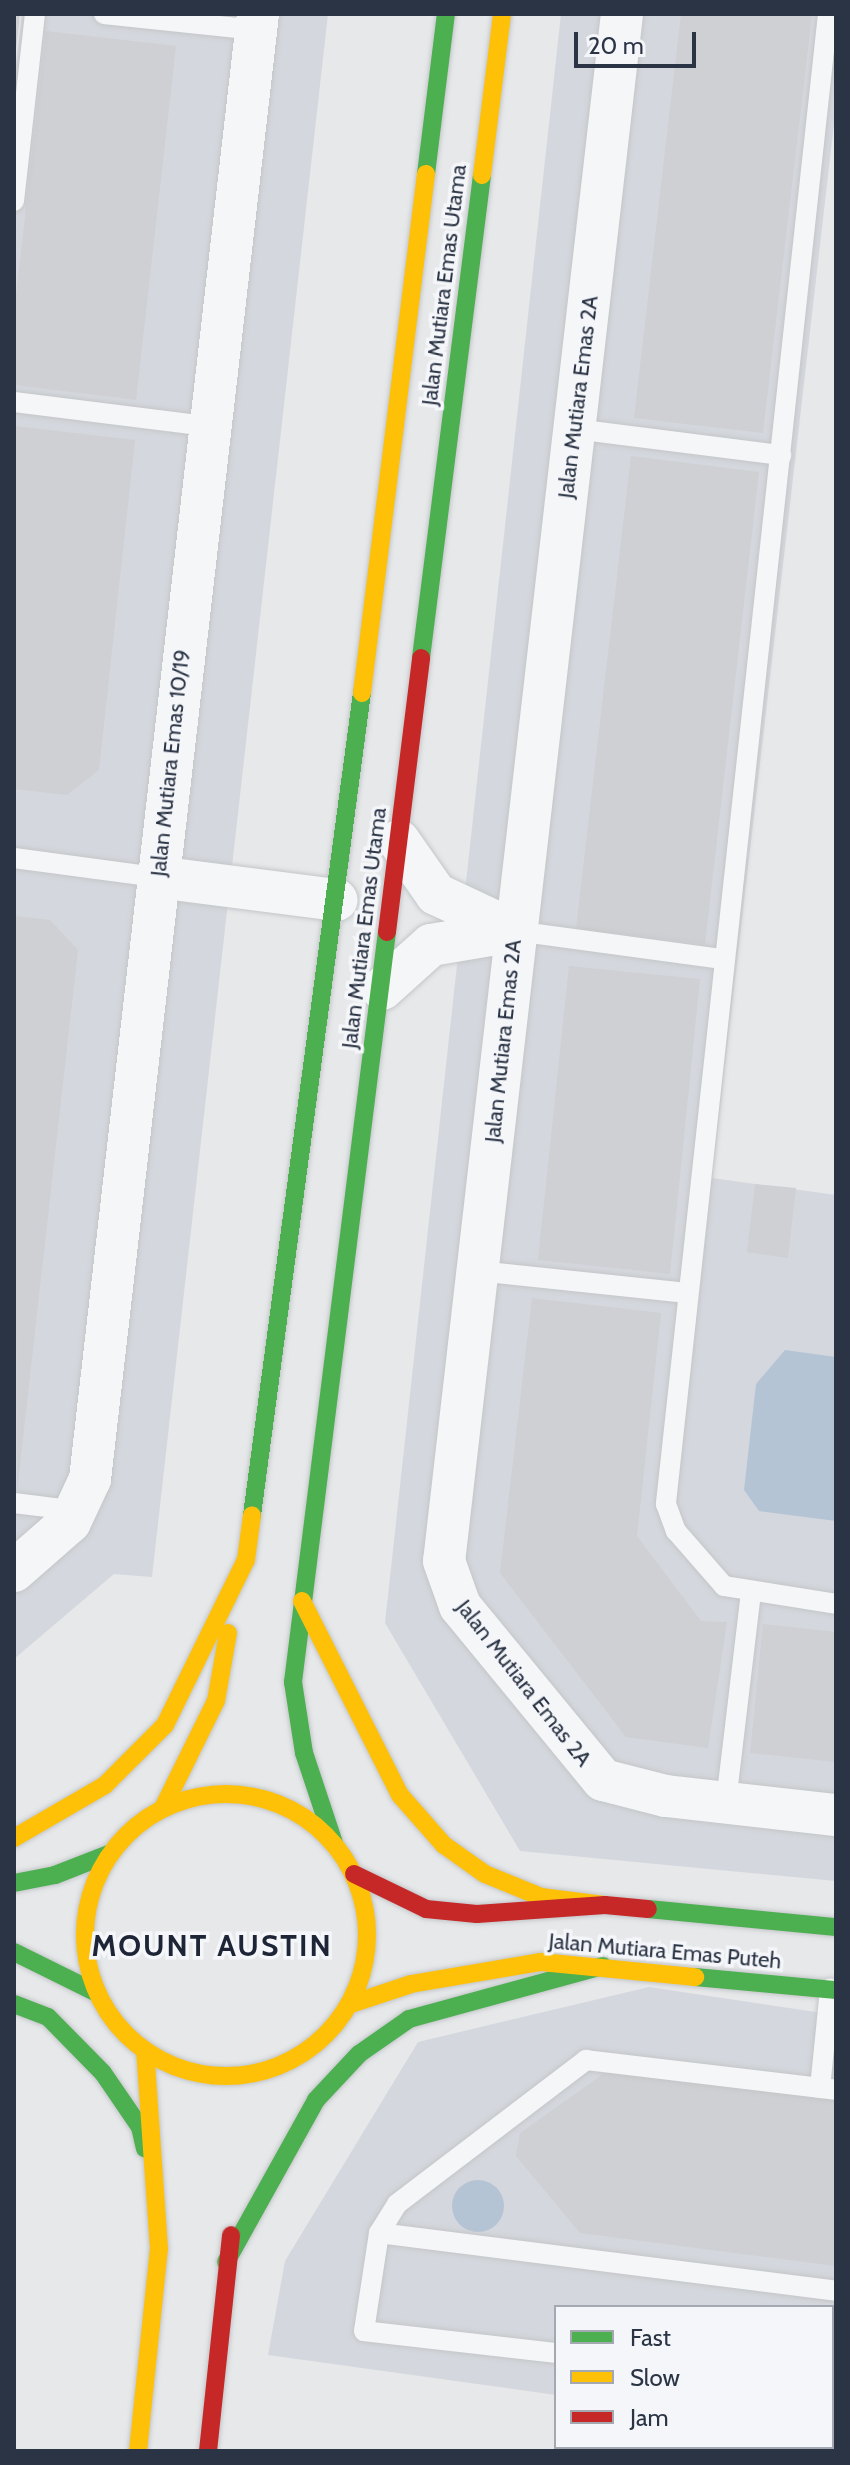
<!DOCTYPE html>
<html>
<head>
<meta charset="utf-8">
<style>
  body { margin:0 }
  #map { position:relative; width:850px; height:2465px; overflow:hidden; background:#e6e8ea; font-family:Cabin,sans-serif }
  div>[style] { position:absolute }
  .built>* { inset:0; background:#d4d7dd }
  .water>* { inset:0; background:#b4c4d5 }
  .round { border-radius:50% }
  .building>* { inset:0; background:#ced0d3 }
  .roads { filter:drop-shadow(0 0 2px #c4c6c8) drop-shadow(0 0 2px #c4c6c8) }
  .lane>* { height:20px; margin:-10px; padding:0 10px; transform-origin:10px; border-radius:10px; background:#f5f6f7 }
  .street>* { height:42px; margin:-21px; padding:0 21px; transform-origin:21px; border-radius:21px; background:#f5f6f7 }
  .fast>* { height:18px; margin:-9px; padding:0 9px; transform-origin:9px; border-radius:9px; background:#4caf50 }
  .slow>* { height:18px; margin:-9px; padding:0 9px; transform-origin:9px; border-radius:9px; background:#ffc107 }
  .slow>.ring { margin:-9px; padding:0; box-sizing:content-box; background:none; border:18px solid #ffc107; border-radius:50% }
  .jam>* { height:18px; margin:-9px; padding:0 9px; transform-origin:9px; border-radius:9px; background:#c62828 }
  span { translate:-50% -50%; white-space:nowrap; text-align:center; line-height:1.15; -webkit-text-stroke:7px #f4f6f9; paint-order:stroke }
  .street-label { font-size:22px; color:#2b3445 }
  .district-label { font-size:30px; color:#1d2536; font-weight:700; letter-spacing:2px }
  .frame { position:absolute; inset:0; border:16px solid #2b3445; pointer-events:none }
  .legend { position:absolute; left:554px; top:2305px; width:280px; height:144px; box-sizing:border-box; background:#f4f6f9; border:2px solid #a4a8b1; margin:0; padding:10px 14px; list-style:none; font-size:24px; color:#2b3445 }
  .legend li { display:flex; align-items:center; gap:16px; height:40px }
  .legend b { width:40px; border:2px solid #a4a8b1 }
  .scale { position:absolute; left:574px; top:32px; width:122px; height:36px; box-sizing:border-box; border:4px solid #2b3445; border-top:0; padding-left:10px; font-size:24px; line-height:28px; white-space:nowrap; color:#2b3445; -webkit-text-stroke:6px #f4f6f9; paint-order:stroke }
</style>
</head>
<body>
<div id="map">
  <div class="built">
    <div style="clip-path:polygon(22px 14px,328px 14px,152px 1577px,114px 1574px,14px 1659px,14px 81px)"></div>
    <div style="clip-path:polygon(561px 14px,836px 14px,836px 107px,712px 1178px,836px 1195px,836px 1881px,520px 1851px,385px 1623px)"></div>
    <div style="clip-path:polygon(649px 1987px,836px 2015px,836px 2434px,832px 2307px,556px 2307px,556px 2395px,268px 2355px,285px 2261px,418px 2042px)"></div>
  </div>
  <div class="water">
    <div style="clip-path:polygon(785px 1350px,836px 1357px,836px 1521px,759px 1511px,744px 1490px,756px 1384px)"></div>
    <div class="round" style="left:452px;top:2180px;width:52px;height:52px"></div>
  </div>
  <div class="building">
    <div style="clip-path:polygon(14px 14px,20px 14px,16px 50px,14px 50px)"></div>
    <div style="clip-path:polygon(681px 14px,812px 14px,763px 433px,634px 418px)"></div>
    <div style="clip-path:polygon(46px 31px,176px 46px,136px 400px,14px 385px,14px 314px)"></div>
    <div style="clip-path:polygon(14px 426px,135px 440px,99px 770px,67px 795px,14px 789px)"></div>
    <div style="clip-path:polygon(631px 456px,759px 472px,705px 944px,576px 929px)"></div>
    <div style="clip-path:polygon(14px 916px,50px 920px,78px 950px,17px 1491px)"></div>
    <div style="clip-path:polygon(569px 966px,700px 979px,670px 1274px,538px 1260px)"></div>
    <div style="clip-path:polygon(755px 1184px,796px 1188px,788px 1258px,747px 1252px)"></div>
    <div style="clip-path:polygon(532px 1298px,661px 1313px,637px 1536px,701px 1621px,727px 1622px,708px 1748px,626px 1737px,500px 1573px)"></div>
    <div style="clip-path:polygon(763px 1624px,836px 1632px,836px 1762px,750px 1753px)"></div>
    <div style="clip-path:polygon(606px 2072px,836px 2097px,836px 2266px,580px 2233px,516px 2156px,520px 2133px)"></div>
  </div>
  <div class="roads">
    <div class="lane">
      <div style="left:104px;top:14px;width:153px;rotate:6deg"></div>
      <div style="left:828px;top:14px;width:1499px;rotate:96.21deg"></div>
      <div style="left:666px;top:1504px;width:29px;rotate:70deg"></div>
      <div style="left:676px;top:1531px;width:73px;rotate:48.9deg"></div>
      <div style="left:724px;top:1586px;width:113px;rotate:9.1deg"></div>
      <div style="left:14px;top:201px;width:188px;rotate:-83.6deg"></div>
      <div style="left:14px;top:402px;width:195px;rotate:7.1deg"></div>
      <div style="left:575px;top:429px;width:208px;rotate:7.2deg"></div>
      <div style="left:14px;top:858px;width:144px;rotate:7.6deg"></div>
      <div style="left:515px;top:931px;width:209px;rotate:7.7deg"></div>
      <div style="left:478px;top:1271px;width:210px;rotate:6deg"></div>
      <div style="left:14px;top:1503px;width:64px;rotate:7.1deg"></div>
      <div style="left:726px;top:1802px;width:210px;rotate:-83.2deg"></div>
      <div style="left:820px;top:2088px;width:100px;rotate:-84.2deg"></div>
      <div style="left:379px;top:2233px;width:461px;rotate:7.2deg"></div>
      <div style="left:556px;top:2353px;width:193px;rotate:-173.5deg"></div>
      <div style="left:364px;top:2331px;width:99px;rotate:-81.3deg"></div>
      <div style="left:379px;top:2233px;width:34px;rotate:-58deg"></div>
      <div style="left:397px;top:2204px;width:238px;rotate:-37.3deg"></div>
      <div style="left:586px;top:2060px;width:252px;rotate:6.8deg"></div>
      <div style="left:832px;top:2386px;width:4px"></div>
    </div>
    <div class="street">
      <div style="left:622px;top:14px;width:1557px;rotate:96.56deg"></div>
      <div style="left:444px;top:1561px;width:48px;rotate:70.4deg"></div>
      <div style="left:460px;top:1606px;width:225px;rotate:50.6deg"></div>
      <div style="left:603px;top:1780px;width:65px;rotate:14.3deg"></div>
      <div style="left:666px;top:1796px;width:171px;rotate:6.4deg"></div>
      <div style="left:399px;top:841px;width:65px;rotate:55.1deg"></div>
      <div style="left:436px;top:894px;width:87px;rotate:25.1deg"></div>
      <div style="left:157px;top:877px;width:181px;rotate:7.3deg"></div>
      <div style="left:382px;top:989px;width:66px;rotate:-41.9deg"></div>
      <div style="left:431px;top:945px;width:84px;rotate:-9.6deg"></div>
      <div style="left:14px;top:1571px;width:74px;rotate:-41.2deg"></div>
      <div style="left:70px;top:1522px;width:47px;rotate:-65.1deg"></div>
      <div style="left:90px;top:1479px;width:1475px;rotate:-83.46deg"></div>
    </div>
    <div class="fast">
      <div style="left:426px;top:174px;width:161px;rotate:-82.9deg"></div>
      <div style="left:421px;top:658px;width:487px;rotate:-82.8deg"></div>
      <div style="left:252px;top:1515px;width:829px;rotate:-82.38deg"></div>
      <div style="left:334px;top:1843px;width:95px;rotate:-108.4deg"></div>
      <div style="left:304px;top:1753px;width:72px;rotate:-98.8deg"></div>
      <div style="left:293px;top:1682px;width:756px;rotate:-82.86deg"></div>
      <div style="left:14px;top:1883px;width:42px;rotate:-11deg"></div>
      <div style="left:55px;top:1875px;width:58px;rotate:-21.3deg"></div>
      <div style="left:648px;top:1909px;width:189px;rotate:5.5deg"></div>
      <div style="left:14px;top:1952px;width:93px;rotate:26.3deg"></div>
      <div style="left:695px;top:1977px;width:142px;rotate:5.3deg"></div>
      <div style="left:14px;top:2004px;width:36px;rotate:21deg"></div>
      <div style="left:48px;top:2017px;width:78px;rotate:45.5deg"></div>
      <div style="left:103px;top:2073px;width:65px;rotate:55.6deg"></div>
      <div style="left:140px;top:2127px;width:22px;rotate:77deg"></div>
      <div style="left:226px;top:2262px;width:185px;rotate:-60.9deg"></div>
      <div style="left:316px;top:2100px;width:63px;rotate:-46.9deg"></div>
      <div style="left:359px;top:2054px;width:61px;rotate:-35deg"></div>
      <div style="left:409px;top:2019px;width:201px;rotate:-15.3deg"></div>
    </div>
    <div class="slow">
      <div style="left:482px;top:175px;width:162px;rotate:-82.9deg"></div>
      <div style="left:362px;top:693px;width:523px;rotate:-82.97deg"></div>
      <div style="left:302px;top:1601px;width:217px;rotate:63.2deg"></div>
      <div style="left:400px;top:1795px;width:67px;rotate:48.7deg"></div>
      <div style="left:444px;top:1845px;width:50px;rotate:35.3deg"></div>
      <div style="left:485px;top:1874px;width:61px;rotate:22.3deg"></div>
      <div style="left:541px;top:1897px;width:64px;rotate:7.1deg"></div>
      <div class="ring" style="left:85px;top:1794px;width:264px;height:264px"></div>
      <div style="left:164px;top:1806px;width:117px;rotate:-63.7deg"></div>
      <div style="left:216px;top:1701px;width:69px;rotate:-80deg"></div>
      <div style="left:14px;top:1838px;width:105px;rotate:-30.2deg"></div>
      <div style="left:105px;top:1785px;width:85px;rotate:-45deg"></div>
      <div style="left:165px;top:1725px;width:184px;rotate:-63.9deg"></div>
      <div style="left:246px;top:1560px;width:45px;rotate:-82.4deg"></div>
      <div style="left:351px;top:2004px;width:63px;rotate:-18.4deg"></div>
      <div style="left:411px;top:1984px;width:132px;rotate:-9.6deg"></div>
      <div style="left:541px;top:1962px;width:155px;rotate:5.6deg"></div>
      <div style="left:138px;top:2451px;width:203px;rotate:-84.1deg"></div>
      <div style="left:159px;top:2249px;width:198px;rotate:-94deg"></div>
    </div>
    <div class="jam">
      <div style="left:387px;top:932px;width:276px;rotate:-82.9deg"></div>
      <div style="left:354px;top:1874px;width:80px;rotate:25.9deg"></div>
      <div style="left:426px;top:1909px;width:51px;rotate:5.6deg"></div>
      <div style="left:477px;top:1914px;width:128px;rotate:-4deg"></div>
      <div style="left:605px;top:1905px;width:43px;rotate:5.3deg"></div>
      <div style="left:208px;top:2451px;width:217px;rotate:-83.9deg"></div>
    </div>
  </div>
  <div class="street-label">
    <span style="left:444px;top:285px;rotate:-83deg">Jalan Mutiara Emas Utama</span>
    <span style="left:578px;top:397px;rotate:-83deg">Jalan Mutiara Emas 2A</span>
    <span style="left:170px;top:763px;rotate:-84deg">Jalan Mutiara Emas 10/19</span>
    <span style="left:364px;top:928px;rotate:-83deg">Jalan Mutiara Emas Utama</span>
    <span style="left:503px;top:1041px;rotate:-84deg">Jalan Mutiara Emas 2A</span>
    <span style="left:524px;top:1683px;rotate:52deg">Jalan Mutiara Emas 2A</span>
    <span style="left:665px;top:1951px;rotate:5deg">Jalan Mutiara Emas Puteh</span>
  </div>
  <div class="district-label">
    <span style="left:212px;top:1946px">MOUNT AUSTIN</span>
  </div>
  <div class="frame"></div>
  <ul class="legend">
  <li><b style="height:10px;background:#4caf50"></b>Fast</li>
  <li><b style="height:10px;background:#ffc107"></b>Slow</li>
  <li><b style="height:10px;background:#c62828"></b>Jam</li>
  </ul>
  <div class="scale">20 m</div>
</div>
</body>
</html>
